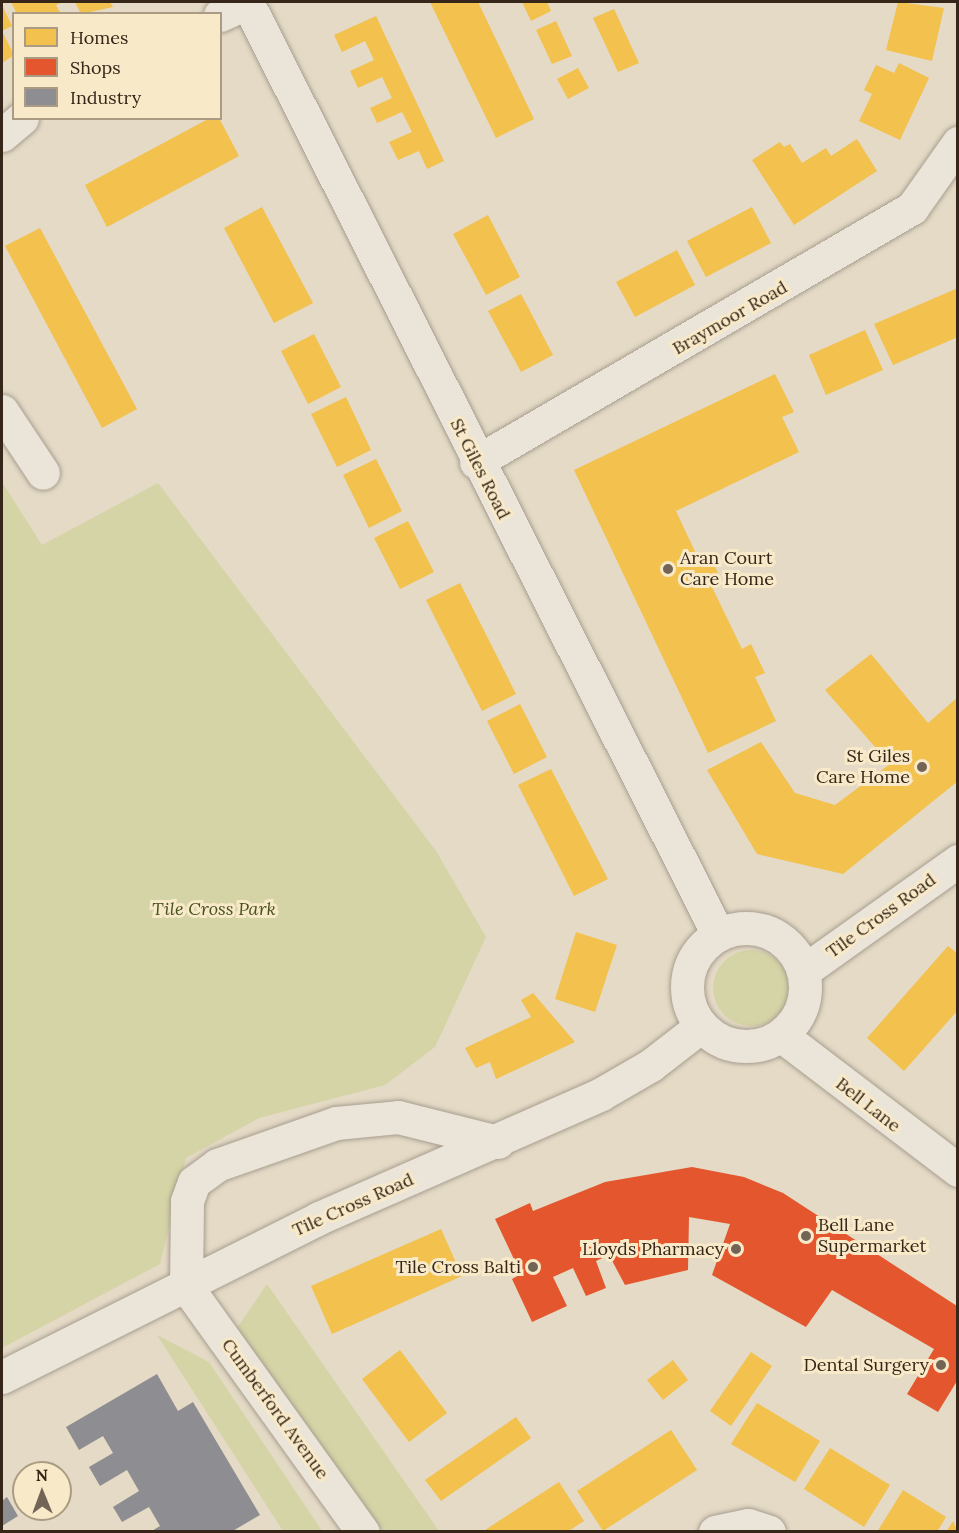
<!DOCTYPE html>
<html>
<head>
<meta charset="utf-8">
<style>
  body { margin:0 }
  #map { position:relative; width:959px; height:1533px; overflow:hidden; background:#e4dac5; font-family:Lora,serif }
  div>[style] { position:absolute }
  .green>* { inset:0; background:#d5d4a6 }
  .round { border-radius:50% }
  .homes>* { inset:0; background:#f2c14e }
  .shops>* { inset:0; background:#e4572e }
  .industry>* { inset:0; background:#8d8d92 }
  .roads { filter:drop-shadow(0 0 2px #a89e90) drop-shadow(0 0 2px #a89e90) }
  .street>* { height:33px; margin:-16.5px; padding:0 16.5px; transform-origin:16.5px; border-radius:16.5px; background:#ebe4d8 }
  .secondary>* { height:33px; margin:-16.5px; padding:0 16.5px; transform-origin:16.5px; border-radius:16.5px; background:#ebe4d8 }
  .secondary>.ring { margin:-16.5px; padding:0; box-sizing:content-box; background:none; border:33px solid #ebe4d8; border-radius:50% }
  .dots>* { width:16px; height:16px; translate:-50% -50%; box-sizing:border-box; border:3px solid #f8e9c8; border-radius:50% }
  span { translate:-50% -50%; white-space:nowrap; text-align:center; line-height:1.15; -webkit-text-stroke:6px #f8e9c8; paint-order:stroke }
  .street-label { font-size:18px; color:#352619 }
  .poi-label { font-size:18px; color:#352619 }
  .left { translate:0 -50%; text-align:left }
  .right { translate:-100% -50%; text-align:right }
  .park-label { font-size:18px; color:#47531e; font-style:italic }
  .frame { position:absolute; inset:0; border:3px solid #352619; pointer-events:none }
  .legend { position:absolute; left:12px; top:12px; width:210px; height:108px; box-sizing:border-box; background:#f8e9c8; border:2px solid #aa9b82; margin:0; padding:8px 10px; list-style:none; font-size:18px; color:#352619 }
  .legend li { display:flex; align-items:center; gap:12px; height:30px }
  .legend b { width:30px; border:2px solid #aa9b82 }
  .north { position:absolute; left:12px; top:1461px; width:60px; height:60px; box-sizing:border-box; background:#f8e9c8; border:2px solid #aa9b82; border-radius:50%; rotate:359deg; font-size:16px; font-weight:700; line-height:24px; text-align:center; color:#352619 }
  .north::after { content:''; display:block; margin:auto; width:21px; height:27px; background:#726555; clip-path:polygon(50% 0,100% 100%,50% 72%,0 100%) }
</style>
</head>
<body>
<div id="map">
  <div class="green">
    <div style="clip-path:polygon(2px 482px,42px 545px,158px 483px,436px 851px,486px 937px,435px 1047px,385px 1085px,259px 1118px,186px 1158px,160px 1264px,2px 1348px)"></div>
    <div class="round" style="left:713px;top:950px;width:76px;height:76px"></div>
    <div style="clip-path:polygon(267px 1284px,439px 1531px,383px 1531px,233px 1334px)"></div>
    <div style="clip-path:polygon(157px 1335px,209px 1362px,322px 1531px,283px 1531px)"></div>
  </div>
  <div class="homes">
    <div style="clip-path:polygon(11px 2px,63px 2px,56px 5px,61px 14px,17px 14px)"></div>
    <div style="clip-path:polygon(75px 2px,110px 2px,113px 7px,81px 14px)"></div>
    <div style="clip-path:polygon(430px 2px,478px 2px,534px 119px,496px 138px)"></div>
    <div style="clip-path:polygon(522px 2px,547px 2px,551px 11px,531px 21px)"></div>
    <div style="clip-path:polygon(898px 2px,944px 8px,932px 61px,886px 50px)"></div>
    <div style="clip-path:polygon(2px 5px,12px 26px,2px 31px,14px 55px,2px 63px)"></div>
    <div style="clip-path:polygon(614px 9px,639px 63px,618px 72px,593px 18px)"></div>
    <div style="clip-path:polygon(376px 16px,444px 161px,427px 169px,419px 151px,398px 160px,389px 142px,412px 132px,402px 112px,377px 123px,370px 108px,392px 98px,382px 77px,358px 88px,350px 71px,374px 60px,365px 41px,342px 52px,334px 35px)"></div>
    <div style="clip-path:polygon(556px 21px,572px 56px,552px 64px,536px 30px)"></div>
    <div style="clip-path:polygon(899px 63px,929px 78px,900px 140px,859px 121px,872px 94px,864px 90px,876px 65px,894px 73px)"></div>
    <div style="clip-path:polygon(578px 68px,589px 88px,568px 99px,557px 79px)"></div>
    <div style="clip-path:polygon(210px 118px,219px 118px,239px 156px,107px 227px,85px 185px)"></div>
    <div style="clip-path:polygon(857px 139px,877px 171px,794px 225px,752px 160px,780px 142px,784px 147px,790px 144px,802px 163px,826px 148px,831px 156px)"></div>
    <div style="clip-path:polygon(262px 207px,313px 303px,274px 323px,224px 228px)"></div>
    <div style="clip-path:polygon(752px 207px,771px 243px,706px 277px,687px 241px)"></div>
    <div style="clip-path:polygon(488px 215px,520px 277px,486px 295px,453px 234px)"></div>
    <div style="clip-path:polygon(40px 228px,137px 409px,102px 428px,5px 246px)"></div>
    <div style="clip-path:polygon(677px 250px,695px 285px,635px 317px,616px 282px)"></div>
    <div style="clip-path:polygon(958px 288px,958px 337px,893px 365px,874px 324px)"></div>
    <div style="clip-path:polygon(521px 294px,553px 355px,521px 372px,488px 311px)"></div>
    <div style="clip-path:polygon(865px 330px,883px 370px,826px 395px,809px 355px)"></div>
    <div style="clip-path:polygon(314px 334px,341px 387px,308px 404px,281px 351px)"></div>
    <div style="clip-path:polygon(775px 374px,794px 412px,782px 417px,799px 452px,676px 511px,698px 558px,709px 553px,721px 580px,711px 585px,742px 649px,751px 644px,765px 673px,755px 677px,776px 721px,708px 753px,574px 470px)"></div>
    <div style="clip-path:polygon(346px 397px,371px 450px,337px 467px,311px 414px)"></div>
    <div style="clip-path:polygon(376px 459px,402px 511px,369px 528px,343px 475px)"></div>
    <div style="clip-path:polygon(408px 521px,434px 572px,400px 589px,374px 538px)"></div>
    <div style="clip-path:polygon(460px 583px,516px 694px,482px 711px,426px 600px)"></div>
    <div style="clip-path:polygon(871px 654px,928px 723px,958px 697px,958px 781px,843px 874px,757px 854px,707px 770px,761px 742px,795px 793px,835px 805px,890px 764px,825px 690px)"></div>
    <div style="clip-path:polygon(520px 704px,547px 757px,514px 774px,487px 721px)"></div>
    <div style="clip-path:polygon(551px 769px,608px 879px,574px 896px,518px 785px)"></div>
    <div style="clip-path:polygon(576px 932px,617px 945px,595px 1012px,555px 999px)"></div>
    <div style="clip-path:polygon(948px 946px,958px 954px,958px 1010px,904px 1071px,867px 1038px)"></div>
    <div style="clip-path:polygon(533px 993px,575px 1042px,496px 1079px,490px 1062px,476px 1068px,465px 1048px,531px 1017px,521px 1000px)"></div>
    <div style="clip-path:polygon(441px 1229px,462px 1276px,332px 1334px,311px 1286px)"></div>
    <div style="clip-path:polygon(400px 1350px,447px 1413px,409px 1442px,362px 1379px)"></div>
    <div style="clip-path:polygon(751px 1352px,772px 1366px,731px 1426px,710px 1411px)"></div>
    <div style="clip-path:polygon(673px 1360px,688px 1380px,663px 1400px,647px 1380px)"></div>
    <div style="clip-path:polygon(757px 1403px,820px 1441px,795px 1482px,731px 1444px)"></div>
    <div style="clip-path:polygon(516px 1417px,531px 1438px,441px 1501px,425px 1480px)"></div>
    <div style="clip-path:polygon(671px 1430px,697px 1470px,603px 1531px,577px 1491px)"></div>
    <div style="clip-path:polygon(830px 1448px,890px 1485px,864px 1527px,804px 1489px)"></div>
    <div style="clip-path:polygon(559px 1482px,584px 1521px,567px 1532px,482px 1532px)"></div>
    <div style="clip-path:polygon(903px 1490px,946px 1517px,937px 1532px,877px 1532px)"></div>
    <div style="clip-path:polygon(953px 1521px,958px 1532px,946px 1532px)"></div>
  </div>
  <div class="shops">
    <div style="clip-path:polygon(692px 1167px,744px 1177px,783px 1193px,957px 1306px,957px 1381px,938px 1412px,907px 1394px,934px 1349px,832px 1290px,806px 1327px,712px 1275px,730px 1224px,689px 1217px,688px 1270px,625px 1285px,609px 1255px,596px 1261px,606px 1288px,586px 1296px,573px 1268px,553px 1277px,567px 1306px,532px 1322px,512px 1279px,521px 1274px,495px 1219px,530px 1203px,533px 1211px,605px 1182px)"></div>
  </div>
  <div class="industry">
    <div style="clip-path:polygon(157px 1374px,178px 1411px,193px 1402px,260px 1515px,231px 1532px,150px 1532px,160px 1526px,149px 1507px,122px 1522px,113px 1507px,139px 1491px,127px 1470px,100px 1486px,89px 1467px,113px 1453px,103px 1436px,79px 1450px,66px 1427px)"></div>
    <div style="clip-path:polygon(7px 1497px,18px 1516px,2px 1526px,2px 1501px)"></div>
  </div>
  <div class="roads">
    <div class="street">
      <div style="left:220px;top:15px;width:31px;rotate:-25deg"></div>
      <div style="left:2px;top:135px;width:26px;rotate:-40deg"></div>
      <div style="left:2px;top:411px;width:74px;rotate:56.5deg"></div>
      <div style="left:476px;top:462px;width:505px;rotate:-30.22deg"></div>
      <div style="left:912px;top:208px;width:80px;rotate:-54.7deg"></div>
      <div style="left:186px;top:1286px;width:85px;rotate:-89.3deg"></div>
      <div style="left:187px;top:1201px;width:20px;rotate:-70deg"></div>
      <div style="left:194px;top:1182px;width:29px;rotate:-36deg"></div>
      <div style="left:217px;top:1165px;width:126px;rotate:-19.4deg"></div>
      <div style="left:336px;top:1123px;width:62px;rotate:-5.5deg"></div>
      <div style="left:398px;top:1117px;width:103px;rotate:14deg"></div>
      <div style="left:186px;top:1286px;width:303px;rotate:54.3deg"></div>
      <div style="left:2px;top:1377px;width:355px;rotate:-26.6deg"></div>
      <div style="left:319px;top:1218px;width:308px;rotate:-23.7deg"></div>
      <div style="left:601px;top:1094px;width:58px;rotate:-30.1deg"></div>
      <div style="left:651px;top:1065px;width:62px;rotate:-37.8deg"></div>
      <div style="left:715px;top:1532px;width:34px;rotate:-12deg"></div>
      <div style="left:748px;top:1525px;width:22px;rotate:18deg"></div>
    </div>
    <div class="secondary">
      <div style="left:247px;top:2px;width:1044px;rotate:63.19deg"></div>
      <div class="ring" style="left:687px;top:928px;width:85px;height:85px"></div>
      <div style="left:805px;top:970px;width:188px;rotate:-35.5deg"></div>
      <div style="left:782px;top:1036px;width:221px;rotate:37.3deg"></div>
    </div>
  </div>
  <div class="dots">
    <div style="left:668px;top:569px;background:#726555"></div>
    <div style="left:922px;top:767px;background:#726555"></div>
    <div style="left:806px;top:1236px;background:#726555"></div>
    <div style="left:736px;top:1249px;background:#726555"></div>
    <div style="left:533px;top:1267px;background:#726555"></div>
    <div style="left:941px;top:1365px;background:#726555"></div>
  </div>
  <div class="street-label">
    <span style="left:730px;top:318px;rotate:-30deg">Braymoor Road</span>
    <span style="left:480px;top:469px;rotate:63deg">St Giles Road</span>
    <span style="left:881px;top:916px;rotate:-36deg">Tile Cross Road</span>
    <span style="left:868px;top:1105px;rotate:38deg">Bell Lane</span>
    <span style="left:353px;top:1205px;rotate:-24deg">Tile Cross Road</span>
    <span style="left:275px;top:1409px;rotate:54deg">Cumberford Avenue</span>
  </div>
  <div class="poi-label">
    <span class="left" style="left:680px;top:569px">Aran Court<br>Care Home</span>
    <span class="right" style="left:910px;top:767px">St Giles<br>Care Home</span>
    <span class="left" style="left:818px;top:1236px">Bell Lane<br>Supermarket</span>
    <span class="right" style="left:724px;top:1249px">Lloyds Pharmacy</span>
    <span class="right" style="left:521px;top:1267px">Tile Cross Balti</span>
    <span class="right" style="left:929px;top:1365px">Dental Surgery</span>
  </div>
  <div class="park-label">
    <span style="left:214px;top:909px">Tile Cross Park</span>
  </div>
  <div class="frame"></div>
  <ul class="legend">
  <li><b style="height:16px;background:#f2c14e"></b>Homes</li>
  <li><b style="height:16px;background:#e4572e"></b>Shops</li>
  <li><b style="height:16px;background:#8d8d92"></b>Industry</li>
  </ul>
  <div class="north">N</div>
</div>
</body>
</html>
